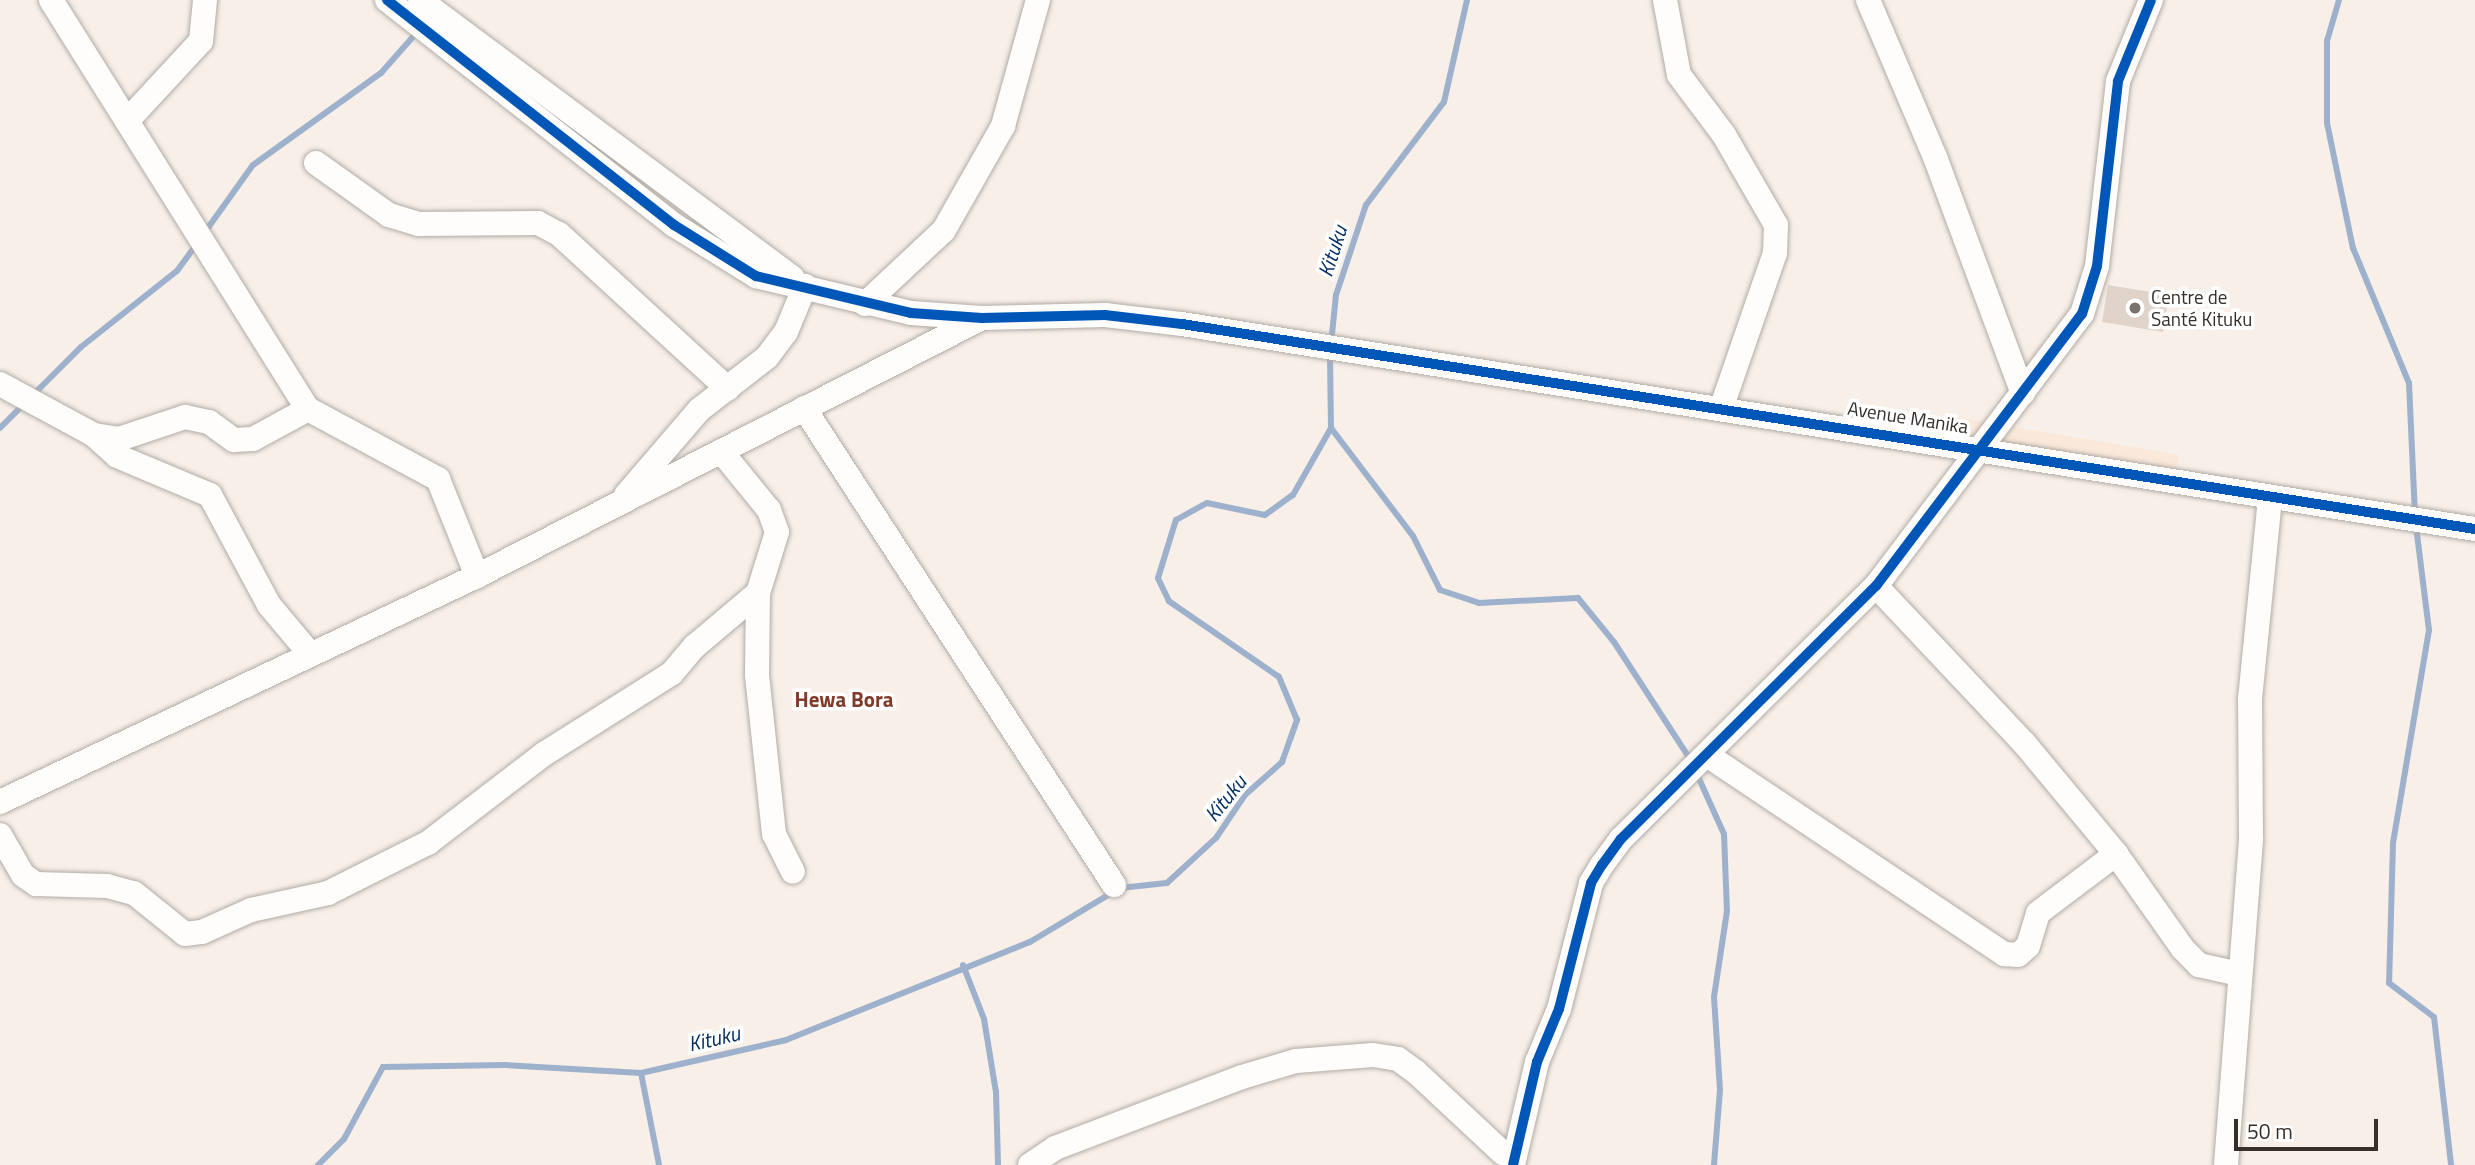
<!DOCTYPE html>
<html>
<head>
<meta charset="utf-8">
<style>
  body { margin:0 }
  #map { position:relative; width:2475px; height:1165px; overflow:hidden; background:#f7efe8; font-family:"Titillium Web",sans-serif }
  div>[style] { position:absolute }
  .built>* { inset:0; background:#fae9da }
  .stream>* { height:6px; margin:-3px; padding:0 3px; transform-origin:3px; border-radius:3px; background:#9eb1cc }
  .building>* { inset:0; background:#e0d4ca }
  .roads { filter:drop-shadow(0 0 2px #b2aba5) drop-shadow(0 0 2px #b2aba5) }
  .minor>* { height:24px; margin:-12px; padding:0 12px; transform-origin:12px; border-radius:12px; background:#fefdfc }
  .cycleway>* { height:10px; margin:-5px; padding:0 5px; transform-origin:5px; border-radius:5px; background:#0057b8 }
  .dots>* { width:19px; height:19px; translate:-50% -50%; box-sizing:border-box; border:4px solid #fff; border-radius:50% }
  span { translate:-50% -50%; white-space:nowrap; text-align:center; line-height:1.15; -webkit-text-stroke:7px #fff; paint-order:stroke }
  .poi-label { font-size:19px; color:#362e29 }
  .left { translate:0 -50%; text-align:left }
  .street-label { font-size:19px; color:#362e29 }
  .water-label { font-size:21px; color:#042f62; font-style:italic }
  .neighbourhood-label { font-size:21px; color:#803b2b; font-weight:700 }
  .scale { position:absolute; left:2234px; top:1119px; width:144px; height:32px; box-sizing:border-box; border:4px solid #362e29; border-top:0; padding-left:9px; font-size:21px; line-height:24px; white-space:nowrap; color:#362e29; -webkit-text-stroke:5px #fff; paint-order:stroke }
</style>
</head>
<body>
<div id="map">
  <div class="built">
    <div style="clip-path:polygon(1943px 415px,2179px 455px,2176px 476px,1940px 436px)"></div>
  </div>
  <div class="stream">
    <div style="left:2339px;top:0;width:43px;rotate:106.3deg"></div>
    <div style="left:2327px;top:41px;width:82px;rotate:90deg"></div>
    <div style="left:2327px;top:123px;width:128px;rotate:78.3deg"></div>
    <div style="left:2353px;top:248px;width:146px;rotate:67.5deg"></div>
    <div style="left:2409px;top:383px;width:132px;rotate:87.4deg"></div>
    <div style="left:205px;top:232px;width:82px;rotate:-54.4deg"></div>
    <div style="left:253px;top:165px;width:158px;rotate:-35.7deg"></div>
    <div style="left:381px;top:73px;width:57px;rotate:-48.5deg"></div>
    <div style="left:1331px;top:344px;width:49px;rotate:-84.2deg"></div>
    <div style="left:1336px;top:295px;width:95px;rotate:-71.6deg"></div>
    <div style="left:1366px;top:205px;width:129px;rotate:-52.9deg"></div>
    <div style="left:1444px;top:102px;width:105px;rotate:-77.3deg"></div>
    <div style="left:33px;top:395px;width:68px;rotate:-45deg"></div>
    <div style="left:81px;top:347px;width:122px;rotate:-38.4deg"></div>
    <div style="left:177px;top:271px;width:34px;rotate:-54deg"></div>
    <div style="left:0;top:428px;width:33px;rotate:-45deg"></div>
    <div style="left:1331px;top:428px;width:136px;rotate:52.8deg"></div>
    <div style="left:1413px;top:536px;width:60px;rotate:63.4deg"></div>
    <div style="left:1440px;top:590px;width:41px;rotate:18.4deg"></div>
    <div style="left:1479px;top:603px;width:99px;rotate:-2.9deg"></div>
    <div style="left:1578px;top:598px;width:57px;rotate:50.7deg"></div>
    <div style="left:1614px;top:642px;width:143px;rotate:57deg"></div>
    <div style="left:2416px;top:526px;width:105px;rotate:82.9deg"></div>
    <div style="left:2429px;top:630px;width:216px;rotate:99.6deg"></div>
    <div style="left:2393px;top:843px;width:140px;rotate:91.6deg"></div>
    <div style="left:2389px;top:983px;width:56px;rotate:37.1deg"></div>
    <div style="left:2434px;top:1017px;width:149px;rotate:83.4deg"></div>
    <div style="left:1696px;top:772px;width:68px;rotate:65.7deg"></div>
    <div style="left:1724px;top:834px;width:77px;rotate:87.8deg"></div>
    <div style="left:1727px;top:911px;width:87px;rotate:98.6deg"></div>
    <div style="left:1714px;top:997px;width:93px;rotate:86.3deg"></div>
    <div style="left:1720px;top:1090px;width:75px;rotate:94.6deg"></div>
    <div style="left:963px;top:965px;width:58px;rotate:68.7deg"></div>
    <div style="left:984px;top:1019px;width:74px;rotate:80.7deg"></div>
    <div style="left:996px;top:1092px;width:73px;rotate:88.4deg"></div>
    <div style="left:641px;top:1073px;width:94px;rotate:78.9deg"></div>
    <div style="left:318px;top:1165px;width:37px;rotate:-45deg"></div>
    <div style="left:344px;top:1139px;width:82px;rotate:-61.6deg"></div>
    <div style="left:383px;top:1067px;width:122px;rotate:-0.9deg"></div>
    <div style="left:505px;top:1065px;width:136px;rotate:3.4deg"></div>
    <div style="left:641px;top:1073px;width:149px;rotate:-12.8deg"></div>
    <div style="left:786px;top:1040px;width:263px;rotate:-21.9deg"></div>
    <div style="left:1030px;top:942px;width:105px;rotate:-31deg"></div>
    <div style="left:1120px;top:888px;width:47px;rotate:-6.1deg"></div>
    <div style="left:1167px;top:883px;width:67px;rotate:-42.6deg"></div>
    <div style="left:1216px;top:838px;width:52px;rotate:-56deg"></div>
    <div style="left:1245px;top:795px;width:50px;rotate:-41.7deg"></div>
    <div style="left:1282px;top:762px;width:45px;rotate:-70.3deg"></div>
    <div style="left:1297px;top:720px;width:47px;rotate:-112.7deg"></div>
    <div style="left:1279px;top:677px;width:134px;rotate:-145.4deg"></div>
    <div style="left:1169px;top:601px;width:25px;rotate:-116deg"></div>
    <div style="left:1158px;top:578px;width:61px;rotate:-72.8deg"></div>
    <div style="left:1176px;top:520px;width:35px;rotate:-29deg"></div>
    <div style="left:1207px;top:503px;width:59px;rotate:11.7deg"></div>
    <div style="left:1265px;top:515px;width:34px;rotate:-36deg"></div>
    <div style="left:1293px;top:495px;width:77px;rotate:-60.4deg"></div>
    <div style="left:1331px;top:428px;width:74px;rotate:-90.8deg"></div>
  </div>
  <div class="building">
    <div style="clip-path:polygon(2108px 285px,2169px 295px,2163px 332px,2102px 322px)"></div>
  </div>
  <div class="roads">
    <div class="minor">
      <div style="left:51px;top:0;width:483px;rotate:57.9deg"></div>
      <div style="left:308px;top:409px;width:148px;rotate:28.3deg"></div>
      <div style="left:438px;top:479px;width:105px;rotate:68.1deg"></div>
      <div style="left:387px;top:0;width:365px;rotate:38.1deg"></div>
      <div style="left:674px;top:225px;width:97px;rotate:31.9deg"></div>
      <div style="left:756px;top:276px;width:159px;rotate:13.4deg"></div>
      <div style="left:911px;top:313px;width:71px;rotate:4deg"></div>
      <div style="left:982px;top:318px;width:123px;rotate:-1.4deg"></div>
      <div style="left:1105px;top:315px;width:78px;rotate:6.7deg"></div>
      <div style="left:1182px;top:324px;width:1309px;rotate:9.01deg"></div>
      <div style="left:420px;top:0;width:465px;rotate:36.7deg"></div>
      <div style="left:1665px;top:0;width:76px;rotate:79.4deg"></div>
      <div style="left:1679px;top:75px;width:75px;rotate:53.1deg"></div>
      <div style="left:1724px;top:135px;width:104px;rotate:60deg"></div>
      <div style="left:1776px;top:225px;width:28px;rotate:92deg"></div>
      <div style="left:1775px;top:253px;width:162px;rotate:109.1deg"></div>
      <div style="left:1868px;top:0;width:171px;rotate:66.9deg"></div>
      <div style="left:1935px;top:157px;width:252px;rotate:69.6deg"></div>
      <div style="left:127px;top:121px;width:109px;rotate:-47.2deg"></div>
      <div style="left:201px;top:41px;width:41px;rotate:-84.4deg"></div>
      <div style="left:316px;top:163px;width:90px;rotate:35.5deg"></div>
      <div style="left:389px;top:215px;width:30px;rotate:17deg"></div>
      <div style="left:418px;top:224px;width:120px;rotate:-0.5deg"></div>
      <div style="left:538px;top:223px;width:24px;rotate:28deg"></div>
      <div style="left:559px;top:234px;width:229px;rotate:42.5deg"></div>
      <div style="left:865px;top:304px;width:108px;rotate:-43.1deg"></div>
      <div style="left:944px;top:230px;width:120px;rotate:-60.4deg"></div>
      <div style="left:1003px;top:126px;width:131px;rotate:-74.5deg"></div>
      <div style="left:0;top:384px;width:107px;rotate:28.5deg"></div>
      <div style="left:94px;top:435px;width:25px;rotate:9deg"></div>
      <div style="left:119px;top:439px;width:70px;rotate:-18.4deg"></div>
      <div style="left:185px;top:417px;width:25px;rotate:12deg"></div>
      <div style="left:209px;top:422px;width:31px;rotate:36deg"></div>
      <div style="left:234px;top:440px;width:19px;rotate:-3deg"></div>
      <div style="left:253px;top:439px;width:63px;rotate:-28.6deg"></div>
      <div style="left:804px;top:408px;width:569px;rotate:56.98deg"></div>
      <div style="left:94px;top:435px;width:31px;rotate:42deg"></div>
      <div style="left:117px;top:456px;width:101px;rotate:22.8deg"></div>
      <div style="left:210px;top:495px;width:125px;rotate:61.8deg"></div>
      <div style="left:269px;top:605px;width:65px;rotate:50deg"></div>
      <div style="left:721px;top:451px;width:76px;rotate:50.9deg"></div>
      <div style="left:769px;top:510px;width:23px;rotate:70deg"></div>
      <div style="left:777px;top:532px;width:64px;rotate:107.3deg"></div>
      <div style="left:758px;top:593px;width:82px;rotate:90.7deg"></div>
      <div style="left:757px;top:675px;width:160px;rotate:83.9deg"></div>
      <div style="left:774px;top:834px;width:42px;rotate:63.4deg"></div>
      <div style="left:626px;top:495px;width:112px;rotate:-49.3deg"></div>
      <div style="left:699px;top:410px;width:86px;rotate:-37.9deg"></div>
      <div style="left:767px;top:357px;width:31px;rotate:-53deg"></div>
      <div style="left:786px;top:332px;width:50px;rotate:-67.6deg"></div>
      <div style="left:1876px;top:586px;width:216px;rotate:46.7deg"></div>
      <div style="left:2024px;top:743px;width:144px;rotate:50.3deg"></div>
      <div style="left:2116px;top:854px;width:116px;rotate:54.8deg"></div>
      <div style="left:2183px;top:949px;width:23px;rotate:45deg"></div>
      <div style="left:2199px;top:965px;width:41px;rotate:12.7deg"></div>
      <div style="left:1707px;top:755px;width:358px;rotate:33.8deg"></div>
      <div style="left:2004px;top:954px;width:14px;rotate:4deg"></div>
      <div style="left:2018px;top:955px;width:13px;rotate:-42deg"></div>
      <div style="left:2028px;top:946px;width:34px;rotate:-73deg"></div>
      <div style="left:2038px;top:913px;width:98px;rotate:-37.1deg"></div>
      <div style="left:0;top:802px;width:528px;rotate:-25.35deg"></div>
      <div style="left:477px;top:576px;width:567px;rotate:-27.06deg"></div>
      <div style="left:0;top:835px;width:46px;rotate:60.1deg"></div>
      <div style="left:23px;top:875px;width:16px;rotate:35deg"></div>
      <div style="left:36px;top:884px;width:71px;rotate:1.6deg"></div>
      <div style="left:107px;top:886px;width:28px;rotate:15deg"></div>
      <div style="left:134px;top:893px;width:65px;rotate:38.8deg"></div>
      <div style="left:185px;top:934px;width:17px;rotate:-7deg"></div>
      <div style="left:202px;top:932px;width:54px;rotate:-24.2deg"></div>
      <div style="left:251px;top:910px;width:79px;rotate:-12.4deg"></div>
      <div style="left:328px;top:893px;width:112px;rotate:-26.6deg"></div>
      <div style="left:428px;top:843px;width:146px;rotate:-37.5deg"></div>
      <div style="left:544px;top:754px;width:151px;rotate:-32.3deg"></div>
      <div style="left:672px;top:673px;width:35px;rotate:-50deg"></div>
      <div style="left:695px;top:646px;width:82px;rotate:-40.1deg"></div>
      <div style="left:1030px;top:1165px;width:30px;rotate:-34deg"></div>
      <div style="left:1055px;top:1148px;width:200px;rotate:-20.8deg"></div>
      <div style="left:1242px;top:1077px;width:56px;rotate:-16.5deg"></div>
      <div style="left:1296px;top:1061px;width:77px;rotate:-4.5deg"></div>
      <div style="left:1373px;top:1055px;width:25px;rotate:9deg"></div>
      <div style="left:1398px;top:1059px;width:22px;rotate:36deg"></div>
      <div style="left:1416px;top:1072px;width:119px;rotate:43deg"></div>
      <div style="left:1513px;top:1165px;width:106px;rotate:-76.9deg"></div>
      <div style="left:1537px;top:1062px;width:57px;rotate:-67.5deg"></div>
      <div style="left:1559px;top:1009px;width:130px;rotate:-75.7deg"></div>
      <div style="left:1591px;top:883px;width:21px;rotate:-59deg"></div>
      <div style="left:1602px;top:865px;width:32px;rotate:-54deg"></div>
      <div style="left:1621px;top:839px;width:359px;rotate:-44.8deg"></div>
      <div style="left:1876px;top:586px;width:341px;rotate:-52.9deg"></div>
      <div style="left:2082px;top:314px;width:50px;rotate:-72.6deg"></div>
      <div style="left:2097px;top:266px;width:186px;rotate:-83.5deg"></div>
      <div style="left:2118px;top:81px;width:87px;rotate:-67.8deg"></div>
      <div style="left:2226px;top:1165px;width:328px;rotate:-85.6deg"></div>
      <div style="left:2251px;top:838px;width:139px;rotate:-90.4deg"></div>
      <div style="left:2250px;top:699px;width:202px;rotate:-84.3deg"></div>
    </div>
  </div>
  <div class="cycleway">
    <div style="left:387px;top:0;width:365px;rotate:38.1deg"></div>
    <div style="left:674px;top:225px;width:97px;rotate:31.9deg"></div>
    <div style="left:756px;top:276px;width:159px;rotate:13.4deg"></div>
    <div style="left:911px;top:313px;width:71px;rotate:4deg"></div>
    <div style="left:982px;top:318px;width:123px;rotate:-1.4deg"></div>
    <div style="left:1105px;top:315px;width:78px;rotate:6.7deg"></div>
    <div style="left:1182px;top:324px;width:1309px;rotate:9.01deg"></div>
    <div style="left:1513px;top:1165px;width:106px;rotate:-76.9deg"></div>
    <div style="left:1537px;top:1062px;width:57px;rotate:-67.5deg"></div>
    <div style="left:1559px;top:1009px;width:130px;rotate:-75.7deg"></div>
    <div style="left:1591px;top:883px;width:21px;rotate:-59deg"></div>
    <div style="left:1602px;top:865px;width:32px;rotate:-54deg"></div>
    <div style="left:1621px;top:839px;width:359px;rotate:-44.8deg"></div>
    <div style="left:1876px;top:586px;width:341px;rotate:-52.9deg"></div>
    <div style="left:2082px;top:314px;width:50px;rotate:-72.6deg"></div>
    <div style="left:2097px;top:266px;width:186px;rotate:-83.5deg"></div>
    <div style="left:2118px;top:81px;width:87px;rotate:-67.8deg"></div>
  </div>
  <div class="dots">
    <div style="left:2135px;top:308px;background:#7a726c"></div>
  </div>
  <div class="poi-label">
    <span class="left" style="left:2151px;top:308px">Centre de<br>Santé Kituku</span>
  </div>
  <div class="street-label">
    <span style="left:1908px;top:417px;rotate:9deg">Avenue Manika</span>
  </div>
  <div class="water-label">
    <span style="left:1332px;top:251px;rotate:-72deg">Kituku</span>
    <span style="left:1225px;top:798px;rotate:-51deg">Kituku</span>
    <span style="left:714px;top:1038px;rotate:-13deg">Kituku</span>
  </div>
  <div class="neighbourhood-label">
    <span style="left:844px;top:699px">Hewa Bora</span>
  </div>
  <div class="scale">50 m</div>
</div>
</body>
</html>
